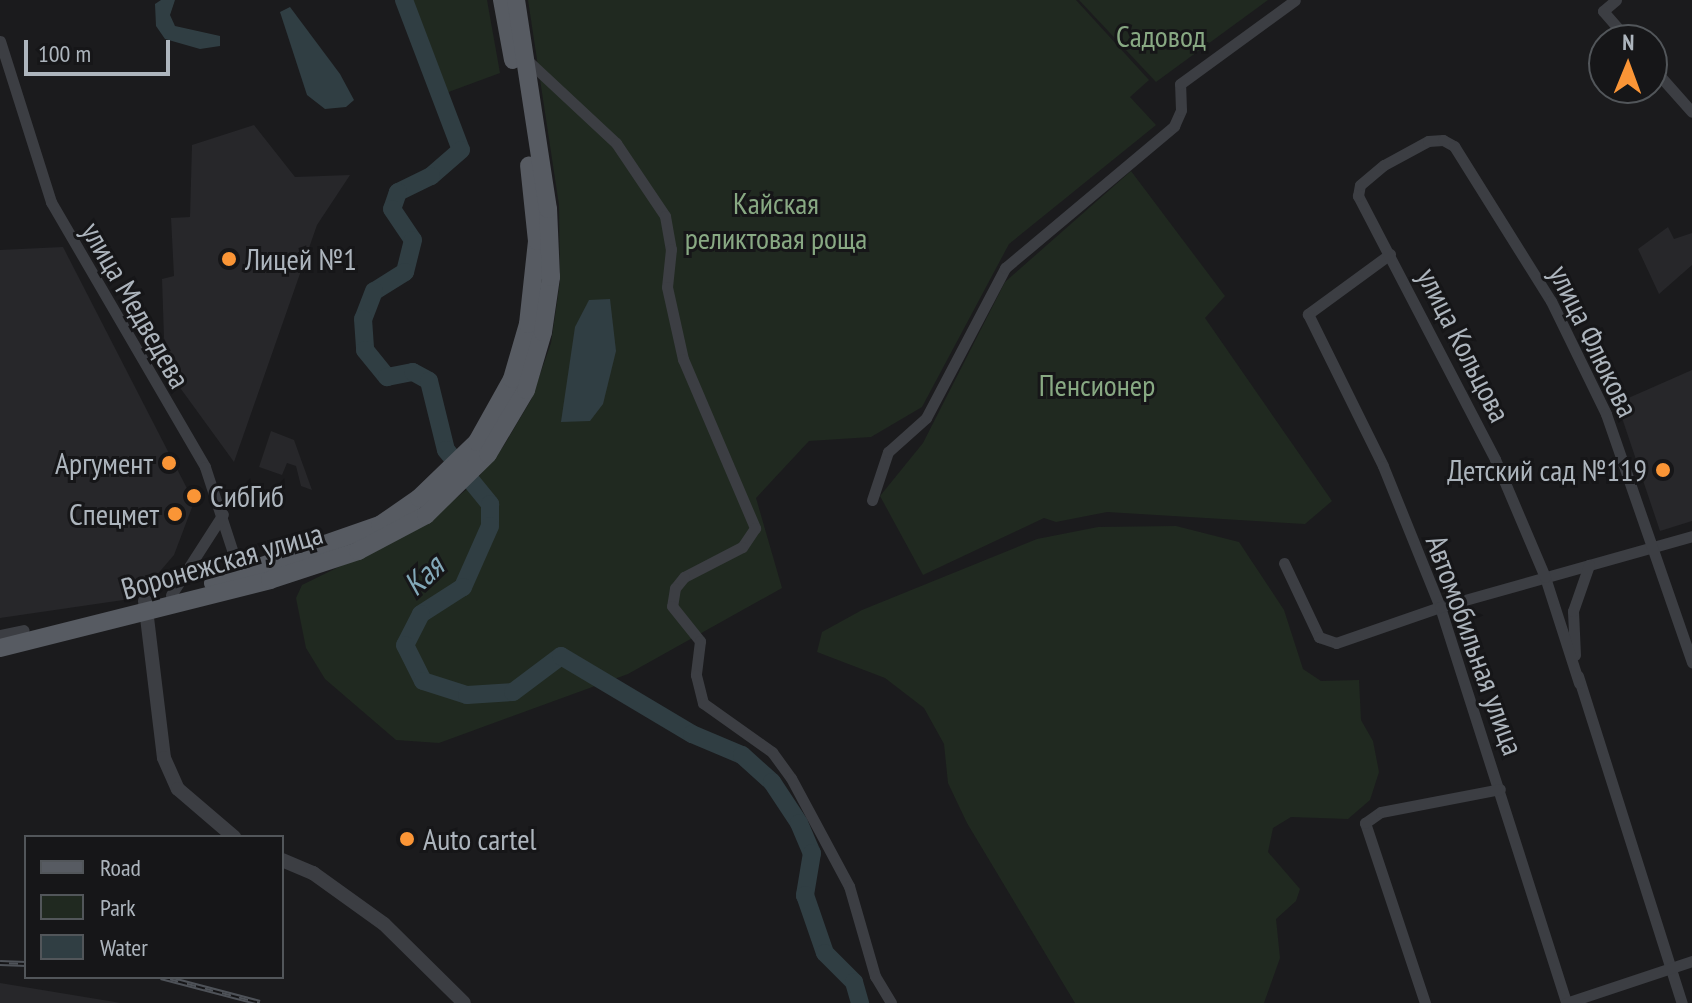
<!DOCTYPE html>
<html>
<head>
<meta charset="utf-8">
<style>
  body { margin:0 }
  #map { position:relative; width:1692px; height:1003px; overflow:hidden; background:#1b1b1d; font-family:"PT Sans Narrow",sans-serif }
  div>[style] { position:absolute }
  .built>* { inset:0; background:#27272a }
  .green>* { inset:0; background:#202920 }
  .water>* { inset:0; background:#303e43 }
  .river>* { height:18px; margin:-9px; padding:0 9px; transform-origin:9px; border-radius:9px; background:#303e43 }
  .minor>* { height:11px; margin:-5.5px; padding:0 5.5px; transform-origin:5.5px; border-radius:5.5px; background:#3c3e43 }
  .tertiary>* { height:14px; margin:-7px; padding:0 7px; transform-origin:7px; border-radius:7px; background:#3c3e43 }
  .primary>* { height:18px; margin:-9px; padding:0 9px; transform-origin:9px; border-radius:9px; background:#575b62 }
  .rail>* { height:6px; margin-top:-3px; transform-origin:0; background:repeating-linear-gradient(90deg,#161618 0 9px,#4e5258 0 18px); box-sizing:border-box; border-block:2px solid #4e5258 }
  .dots>* { width:22px; height:22px; translate:-50% -50%; box-sizing:border-box; border:4px solid #161618; border-radius:50% }
  span { translate:-50% -50%; white-space:nowrap; text-align:center; line-height:1.15; -webkit-text-stroke:6px #161618; paint-order:stroke }
  .park-label { font-size:30px; color:#88a983 }
  .poi-label { font-size:30px; color:#adb5bd }
  .left { translate:0 -50%; text-align:left }
  .right { translate:-100% -50%; text-align:right }
  .street-label { font-size:30px; color:#adb5bd }
  .water-label { font-size:32px; color:#83a9b9; font-style:italic }
  .legend { position:absolute; left:24px; top:835px; width:260px; height:144px; box-sizing:border-box; background:#161618; border:2px solid #52565a; margin:0; padding:10px 14px; list-style:none; font-size:24px; color:#adb5bd }
  .legend li { display:flex; align-items:center; gap:16px; height:40px }
  .legend b { width:40px; border:2px solid #52565a }
  .north { position:absolute; left:1588px; top:24px; width:80px; height:80px; box-sizing:border-box; background:#161618; border:2px solid #52565a; border-radius:50%; rotate:1deg; font-size:22px; font-weight:700; line-height:32px; text-align:center; color:#adb5bd }
  .north::after { content:''; display:block; margin:auto; width:28px; height:36px; background:#fa9536; clip-path:polygon(50% 0,100% 100%,50% 72%,0 100%) }
  .scale { position:absolute; left:24px; top:40px; width:146px; height:36px; box-sizing:border-box; border:4px solid #adb5bd; border-top:0; padding-left:10px; font-size:24px; line-height:28px; white-space:nowrap; color:#adb5bd; -webkit-text-stroke:6px #161618; paint-order:stroke }
</style>
</head>
<body>
<div id="map">
  <div class="built">
    <div style="clip-path:polygon(254px 125px,295px 177px,350px 175px,317px 225px,234px 462px,165px 367px,162px 279px,174px 276px,171px 218px,190px 217px,192px 145px)"></div>
    <div style="clip-path:polygon(1668px 227px,1674px 239px,1692px 233px,1692px 265px,1659px 294px,1638px 249px)"></div>
    <div style="clip-path:polygon(63px 247px,194px 502px,174px 555px,137px 598px,0 618px,0 250px)"></div>
    <div style="clip-path:polygon(1692px 370px,1692px 521px,1660px 531px,1617px 403px)"></div>
    <div style="clip-path:polygon(271px 431px,294px 440px,312px 490px,301px 486px,296px 466px,287px 463px,282px 475px,259px 467px)"></div>
    <div style="clip-path:polygon(0 983px,121px 1003px,0 1003px)"></div>
  </div>
  <div class="green">
    <div style="clip-path:polygon(398px 0,487px 0,500px 73px,435px 97px)"></div>
    <div style="clip-path:polygon(528px 0,1076px 0,1149px 80px,1130px 97px,1156px 125px,1009px 244px,922px 407px,871px 437px,809px 441px,756px 498px,782px 588px,628px 674px,439px 743px,396px 740px,325px 679px,306px 648px,296px 598px,302px 585px,420px 527px,471px 486px,503px 447px,531px 400px,551px 343px,560px 282px,559px 205px)"></div>
    <div style="clip-path:polygon(1079px 0,1268px 0,1156px 82px)"></div>
    <div style="clip-path:polygon(1131px 171px,1225px 296px,1205px 318px,1332px 501px,1305px 524px,1107px 512px,1056px 522px,1044px 518px,923px 575px,880px 496px,923px 443px,1005px 282px)"></div>
    <div style="clip-path:polygon(1176px 526px,1239px 542px,1284px 610px,1303px 669px,1321px 681px,1359px 680px,1361px 720px,1373px 741px,1379px 772px,1370px 800px,1348px 819px,1291px 817px,1273px 828px,1268px 852px,1300px 889px,1296px 901px,1276px 919px,1280px 958px,1264px 1003px,1075px 1003px,967px 823px,948px 783px,944px 744px,924px 708px,885px 678px,817px 652px,822px 632px,862px 610px,1037px 539px,1098px 527px)"></div>
  </div>
  <div class="water">
    <div style="clip-path:polygon(161px 0,175px 0,170px 15px,175px 26px,220px 36px,220px 46px,200px 49px,165px 39px,156px 26px,155px 4px)"></div>
    <div style="clip-path:polygon(290px 7px,340px 74px,354px 100px,346px 107px,325px 109px,307px 95px,280px 12px)"></div>
    <div style="clip-path:polygon(610px 299px,616px 351px,603px 404px,590px 421px,561px 422px,575px 327px,589px 300px)"></div>
  </div>
  <div class="river">
    <div style="left:404px;top:0;width:160px;rotate:69.2deg"></div>
    <div style="left:461px;top:150px;width:40px;rotate:139deg"></div>
    <div style="left:431px;top:176px;width:37px;rotate:154deg"></div>
    <div style="left:398px;top:192px;width:18px;rotate:109deg"></div>
    <div style="left:392px;top:209px;width:37px;rotate:56deg"></div>
    <div style="left:413px;top:240px;width:33px;rotate:104deg"></div>
    <div style="left:405px;top:272px;width:36px;rotate:148deg"></div>
    <div style="left:374px;top:291px;width:30px;rotate:111deg"></div>
    <div style="left:363px;top:319px;width:31px;rotate:86deg"></div>
    <div style="left:365px;top:350px;width:35px;rotate:51deg"></div>
    <div style="left:387px;top:377px;width:26px;rotate:-11deg"></div>
    <div style="left:413px;top:372px;width:18px;rotate:29deg"></div>
    <div style="left:429px;top:381px;width:71px;rotate:76.2deg"></div>
    <div style="left:446px;top:450px;width:70px;rotate:50.8deg"></div>
    <div style="left:490px;top:504px;width:22px;rotate:90deg"></div>
    <div style="left:490px;top:526px;width:67px;rotate:113.9deg"></div>
    <div style="left:463px;top:587px;width:50px;rotate:147.3deg"></div>
    <div style="left:421px;top:614px;width:35px;rotate:117deg"></div>
    <div style="left:405px;top:645px;width:40px;rotate:63.4deg"></div>
    <div style="left:423px;top:681px;width:46px;rotate:17.7deg"></div>
    <div style="left:467px;top:695px;width:46px;rotate:-3.7deg"></div>
    <div style="left:513px;top:692px;width:60px;rotate:-36.9deg"></div>
    <div style="left:561px;top:656px;width:152px;rotate:30.8deg"></div>
    <div style="left:692px;top:734px;width:54px;rotate:22.8deg"></div>
    <div style="left:742px;top:755px;width:40px;rotate:42deg"></div>
    <div style="left:772px;top:782px;width:49px;rotate:56.6deg"></div>
    <div style="left:799px;top:823px;width:33px;rotate:67deg"></div>
    <div style="left:812px;top:853px;width:43px;rotate:99.5deg"></div>
    <div style="left:805px;top:895px;width:61px;rotate:71deg"></div>
    <div style="left:825px;top:953px;width:41px;rotate:45deg"></div>
    <div style="left:854px;top:982px;width:22px;rotate:74deg"></div>
  </div>
  <div class="minor">
    <div style="left:1616px;top:0;width:17px;rotate:140deg"></div>
    <div style="left:1603px;top:11px;width:38px;rotate:49deg"></div>
    <div style="left:0;top:41px;width:169px;rotate:72.4deg"></div>
    <div style="left:51px;top:202px;width:306px;rotate:59.8deg"></div>
    <div style="left:205px;top:467px;width:116px;rotate:71.9deg"></div>
    <div style="left:527px;top:60px;width:122px;rotate:43deg"></div>
    <div style="left:616px;top:143px;width:88px;rotate:56.1deg"></div>
    <div style="left:665px;top:216px;width:34px;rotate:80deg"></div>
    <div style="left:671px;top:249px;width:38px;rotate:96deg"></div>
    <div style="left:667px;top:287px;width:74px;rotate:77.5deg"></div>
    <div style="left:683px;top:359px;width:184px;rotate:66.9deg"></div>
    <div style="left:755px;top:528px;width:23px;rotate:124deg"></div>
    <div style="left:742px;top:547px;width:65px;rotate:152.7deg"></div>
    <div style="left:684px;top:577px;width:14px;rotate:129deg"></div>
    <div style="left:675px;top:588px;width:18px;rotate:99deg"></div>
    <div style="left:672px;top:606px;width:45px;rotate:51.3deg"></div>
    <div style="left:700px;top:641px;width:34px;rotate:97deg"></div>
    <div style="left:696px;top:675px;width:29px;rotate:76deg"></div>
    <div style="left:703px;top:703px;width:85px;rotate:35.4deg"></div>
    <div style="left:772px;top:752px;width:32px;rotate:54deg"></div>
    <div style="left:791px;top:778px;width:123px;rotate:61.8deg"></div>
    <div style="left:849px;top:886px;width:94px;rotate:73.9deg"></div>
    <div style="left:875px;top:976px;width:31px;rotate:59deg"></div>
    <div style="left:1652px;top:67px;width:60px;rotate:48.4deg"></div>
    <div style="left:1390px;top:254px;width:102px;rotate:143.8deg"></div>
    <div style="left:1308px;top:314px;width:169px;rotate:63.7deg"></div>
    <div style="left:1383px;top:466px;width:152px;rotate:68deg"></div>
    <div style="left:1440px;top:607px;width:416px;rotate:72.3deg"></div>
    <div style="left:872px;top:500px;width:51px;rotate:-71.6deg"></div>
    <div style="left:888px;top:452px;width:51px;rotate:-41.8deg"></div>
    <div style="left:926px;top:418px;width:170px;rotate:-62.2deg"></div>
    <div style="left:1005px;top:268px;width:221px;rotate:-40deg"></div>
    <div style="left:1174px;top:126px;width:17px;rotate:-66deg"></div>
    <div style="left:1181px;top:110px;width:26px;rotate:-92deg"></div>
    <div style="left:1180px;top:84px;width:142px;rotate:-36.1deg"></div>
    <div style="left:1284px;top:563px;width:82px;rotate:64.7deg"></div>
    <div style="left:1319px;top:637px;width:18px;rotate:19deg"></div>
    <div style="left:1336px;top:643px;width:110px;rotate:-19.1deg"></div>
    <div style="left:1440px;top:607px;width:262px;rotate:-15.7deg"></div>
    <div style="left:171px;top:595px;width:96px;rotate:-57.3deg"></div>
    <div style="left:0;top:635px;width:24px;rotate:-12deg"></div>
    <div style="left:1575px;top:655px;width:44px;rotate:-92.6deg"></div>
    <div style="left:1573px;top:611px;width:49px;rotate:-70.8deg"></div>
    <div style="left:1578px;top:676px;width:343px;rotate:72.4deg"></div>
    <div style="left:1579px;top:683px;width:111px;rotate:-107.8deg"></div>
    <div style="left:1545px;top:577px;width:128px;rotate:-113deg"></div>
    <div style="left:1495px;top:459px;width:297px;rotate:-117.5deg"></div>
    <div style="left:1358px;top:196px;width:11px;rotate:-80deg"></div>
    <div style="left:1360px;top:185px;width:31px;rotate:-40deg"></div>
    <div style="left:1384px;top:165px;width:50px;rotate:-28.6deg"></div>
    <div style="left:1428px;top:141px;width:15px;rotate:-4deg"></div>
    <div style="left:1443px;top:140px;width:13px;rotate:29deg"></div>
    <div style="left:1454px;top:146px;width:183px;rotate:58deg"></div>
    <div style="left:1551px;top:301px;width:126px;rotate:64deg"></div>
    <div style="left:1606px;top:414px;width:263px;rotate:70.9deg"></div>
    <div style="left:1425px;top:1003px;width:190px;rotate:-108.4deg"></div>
    <div style="left:1365px;top:823px;width:19px;rotate:-35deg"></div>
    <div style="left:1381px;top:812px;width:121px;rotate:-10.9deg"></div>
    <div style="left:1566px;top:1003px;width:133px;rotate:-18.4deg"></div>
  </div>
  <div class="tertiary">
    <div style="left:145px;top:601px;width:158px;rotate:83.1deg"></div>
    <div style="left:164px;top:758px;width:34px;rotate:66deg"></div>
    <div style="left:178px;top:789px;width:74px;rotate:40.6deg"></div>
    <div style="left:282px;top:860px;width:34px;rotate:23deg"></div>
    <div style="left:313px;top:873px;width:87px;rotate:35.7deg"></div>
    <div style="left:384px;top:924px;width:112px;rotate:44.6deg"></div>
  </div>
  <div class="primary">
    <div style="left:502px;top:0;width:61px;rotate:79.6deg"></div>
    <div style="left:213px;top:583px;width:177px;rotate:-19.2deg"></div>
    <div style="left:380px;top:525px;width:47px;rotate:-34.7deg"></div>
    <div style="left:419px;top:498px;width:81px;rotate:-44deg"></div>
    <div style="left:477px;top:442px;width:72px;rotate:-60.9deg"></div>
    <div style="left:512px;top:379px;width:57px;rotate:-73.8deg"></div>
    <div style="left:528px;top:324px;width:83px;rotate:-83.8deg"></div>
    <div style="left:537px;top:241px;width:76px;rotate:-96deg"></div>
    <div style="left:0;top:648px;width:278px;rotate:-14.1deg"></div>
    <div style="left:270px;top:580px;width:93px;rotate:-18.2deg"></div>
    <div style="left:358px;top:551px;width:77px;rotate:-27.9deg"></div>
    <div style="left:426px;top:515px;width:87px;rotate:-44.5deg"></div>
    <div style="left:488px;top:454px;width:74px;rotate:-59.3deg"></div>
    <div style="left:526px;top:390px;width:60px;rotate:-73.7deg"></div>
    <div style="left:543px;top:332px;width:56px;rotate:-81.7deg"></div>
    <div style="left:551px;top:277px;width:68px;rotate:-92.5deg"></div>
    <div style="left:548px;top:209px;width:211px;rotate:-98.7deg"></div>
  </div>
  <div class="rail">
    <div style="left:0;top:963px;width:26px;rotate:2deg"></div>
    <div style="left:161px;top:977px;width:102px;rotate:14.7deg"></div>
  </div>
  <div class="dots">
    <div style="left:229px;top:259px;background:#fa9536"></div>
    <div style="left:169px;top:463px;background:#fa9536"></div>
    <div style="left:1663px;top:470px;background:#fa9536"></div>
    <div style="left:194px;top:496px;background:#fa9536"></div>
    <div style="left:175px;top:514px;background:#fa9536"></div>
    <div style="left:407px;top:839px;background:#fa9536"></div>
  </div>
  <div class="park-label">
    <span style="left:1161px;top:36px">Садовод</span>
    <span style="left:776px;top:220px">Кайская<br>реликтовая роща</span>
    <span style="left:1097px;top:385px">Пенсионер</span>
  </div>
  <div class="poi-label">
    <span class="left" style="left:245px;top:259px">Лицей №1</span>
    <span class="right" style="left:153px;top:463px">Аргумент</span>
    <span class="right" style="left:1647px;top:470px">Детский сад №119</span>
    <span class="left" style="left:210px;top:496px">СибГиб</span>
    <span class="right" style="left:159px;top:514px">Спецмет</span>
    <span class="left" style="left:423px;top:839px">Auto cartel</span>
  </div>
  <div class="street-label">
    <span style="left:136px;top:305px;rotate:60deg">улица Медведева</span>
    <span style="left:1594px;top:341px;rotate:64deg">улица Флюкова</span>
    <span style="left:1464px;top:345px;rotate:63deg">улица Кольцова</span>
    <span style="left:222px;top:561px;rotate:-16deg">Воронежская улица</span>
    <span style="left:1475px;top:645px;rotate:70deg">Автомобильная улица</span>
  </div>
  <div class="water-label">
    <span style="left:423px;top:575px;rotate:-43deg">Кая</span>
  </div>
  <ul class="legend">
  <li><b style="height:10px;background:#575b62"></b>Road</li>
  <li><b style="height:22px;background:#202920"></b>Park</li>
  <li><b style="height:22px;background:#303e43"></b>Water</li>
  </ul>
  <div class="north">N</div>
  <div class="scale">100 m</div>
</div>
</body>
</html>
